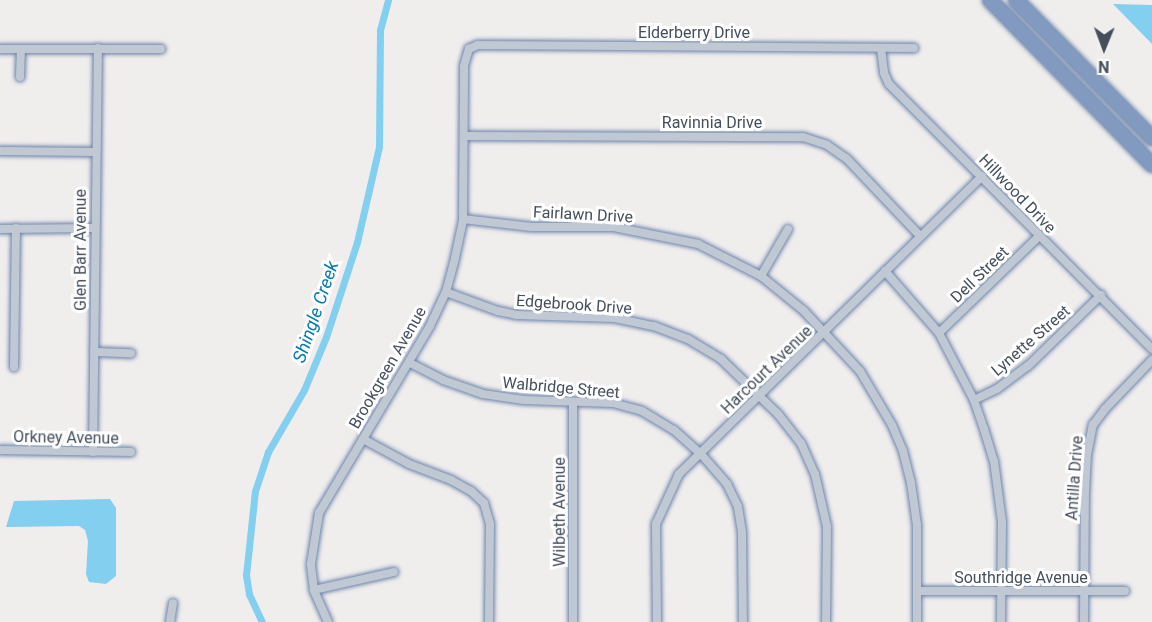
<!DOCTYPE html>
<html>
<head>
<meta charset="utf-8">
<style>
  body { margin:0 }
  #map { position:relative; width:1152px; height:622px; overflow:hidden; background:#f0eded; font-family:Roboto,sans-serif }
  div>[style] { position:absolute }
  .water>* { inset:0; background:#83cff0 }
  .canal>* { height:7px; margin:-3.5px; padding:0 3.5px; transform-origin:3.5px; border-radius:3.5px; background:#83cff0 }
  .roads { filter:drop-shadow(0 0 2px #6d85ab) drop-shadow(0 0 2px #6d85ab) }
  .minor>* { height:8px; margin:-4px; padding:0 4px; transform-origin:4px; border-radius:4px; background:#c0c8d4 }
  .motorway>* { height:14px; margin:-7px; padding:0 7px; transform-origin:7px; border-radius:7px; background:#829abf }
  span { translate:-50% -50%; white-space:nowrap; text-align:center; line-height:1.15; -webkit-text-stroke:6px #fff; paint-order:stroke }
  .street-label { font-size:16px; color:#454f5c }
  .water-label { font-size:18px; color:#057baf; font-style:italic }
  .north { position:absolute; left:1074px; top:18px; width:60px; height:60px; -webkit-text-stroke:4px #fff; paint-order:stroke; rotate:181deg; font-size:16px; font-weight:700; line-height:24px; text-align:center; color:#454f5c }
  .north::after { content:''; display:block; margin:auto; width:21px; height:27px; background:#454f5c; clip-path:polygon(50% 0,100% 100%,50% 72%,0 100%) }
</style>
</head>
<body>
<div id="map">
  <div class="water">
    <div style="clip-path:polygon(1113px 4px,1152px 5px,1152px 44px)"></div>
    <div style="clip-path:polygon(110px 499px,116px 508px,116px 576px,106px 584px,89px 582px,86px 574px,88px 541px,85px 530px,79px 526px,6px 527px,14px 501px)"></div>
  </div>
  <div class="canal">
    <div style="left:262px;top:622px;width:31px;rotate:-115deg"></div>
    <div style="left:249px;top:594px;width:19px;rotate:-99deg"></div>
    <div style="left:246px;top:575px;width:84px;rotate:-83.9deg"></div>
    <div style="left:255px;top:491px;width:41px;rotate:-71.6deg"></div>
    <div style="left:268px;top:452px;width:72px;rotate:-59.9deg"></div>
    <div style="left:304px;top:390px;width:57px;rotate:-67.5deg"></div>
    <div style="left:326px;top:337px;width:100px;rotate:-71.9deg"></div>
    <div style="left:357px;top:242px;width:98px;rotate:-77deg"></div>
    <div style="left:379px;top:147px;width:117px;rotate:-89.5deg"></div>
    <div style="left:380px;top:30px;width:31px;rotate:-75deg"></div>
  </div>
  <div class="roads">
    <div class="minor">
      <div style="left:881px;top:48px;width:25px;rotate:83deg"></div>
      <div style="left:884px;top:73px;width:12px;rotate:66deg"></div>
      <div style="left:889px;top:84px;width:373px;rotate:45.2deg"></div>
      <div style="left:0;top:49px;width:161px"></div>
      <div style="left:20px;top:77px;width:28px;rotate:-88deg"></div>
      <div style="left:464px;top:136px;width:339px;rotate:0.2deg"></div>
      <div style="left:803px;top:137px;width:25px;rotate:18deg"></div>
      <div style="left:827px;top:145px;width:24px;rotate:35deg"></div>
      <div style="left:847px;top:159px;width:106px;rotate:46.5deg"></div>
      <div style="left:0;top:151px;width:95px;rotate:0.6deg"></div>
      <div style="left:463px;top:219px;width:69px;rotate:6.6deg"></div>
      <div style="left:532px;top:227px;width:82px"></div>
      <div style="left:614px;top:227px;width:86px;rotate:11.4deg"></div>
      <div style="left:698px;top:244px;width:71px;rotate:26.9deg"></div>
      <div style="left:761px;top:276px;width:55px;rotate:39.1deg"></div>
      <div style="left:804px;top:311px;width:82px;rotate:47deg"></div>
      <div style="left:860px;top:371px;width:63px;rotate:59.3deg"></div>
      <div style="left:892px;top:425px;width:28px;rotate:67deg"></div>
      <div style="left:903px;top:451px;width:33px;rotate:76deg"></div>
      <div style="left:911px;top:483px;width:42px;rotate:81.9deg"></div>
      <div style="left:917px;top:525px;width:97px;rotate:90deg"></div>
      <div style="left:0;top:229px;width:95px;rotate:-0.6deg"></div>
      <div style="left:885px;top:271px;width:82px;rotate:48.9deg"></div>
      <div style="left:939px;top:333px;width:76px;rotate:62.4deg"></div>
      <div style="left:974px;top:400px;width:31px;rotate:71deg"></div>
      <div style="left:984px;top:429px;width:34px;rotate:73deg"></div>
      <div style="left:994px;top:461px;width:62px;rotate:82.5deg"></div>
      <div style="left:1002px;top:522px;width:100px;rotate:90.6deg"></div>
      <div style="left:761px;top:276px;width:54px;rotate:-60.1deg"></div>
      <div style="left:446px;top:292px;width:55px;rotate:20.1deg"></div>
      <div style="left:498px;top:311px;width:19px;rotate:12deg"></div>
      <div style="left:517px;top:315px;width:98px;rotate:1.8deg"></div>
      <div style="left:615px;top:318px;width:40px;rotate:12deg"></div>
      <div style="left:654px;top:326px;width:36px;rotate:21deg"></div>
      <div style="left:688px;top:339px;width:39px;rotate:31deg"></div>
      <div style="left:721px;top:359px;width:79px;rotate:44deg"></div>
      <div style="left:778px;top:414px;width:37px;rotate:52deg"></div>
      <div style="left:801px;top:443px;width:34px;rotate:66deg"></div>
      <div style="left:815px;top:474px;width:54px;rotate:77.2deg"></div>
      <div style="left:827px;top:527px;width:95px;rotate:90.6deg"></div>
      <div style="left:939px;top:333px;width:139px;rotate:-44.1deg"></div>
      <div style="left:94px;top:352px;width:37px;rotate:2deg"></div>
      <div style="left:410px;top:363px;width:37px;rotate:27deg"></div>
      <div style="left:443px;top:380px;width:42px;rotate:19.3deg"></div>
      <div style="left:483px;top:394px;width:41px;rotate:8.3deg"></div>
      <div style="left:524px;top:400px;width:89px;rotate:1.9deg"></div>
      <div style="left:613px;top:403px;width:30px;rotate:15deg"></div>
      <div style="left:642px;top:411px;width:37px;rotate:31deg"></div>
      <div style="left:674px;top:430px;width:36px;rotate:42deg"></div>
      <div style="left:701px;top:454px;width:40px;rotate:49deg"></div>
      <div style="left:727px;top:484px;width:25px;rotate:64deg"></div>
      <div style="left:738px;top:507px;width:26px;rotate:81deg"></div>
      <div style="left:742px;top:533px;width:89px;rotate:89.4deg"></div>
      <div style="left:14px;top:367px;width:139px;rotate:-89.2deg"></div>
      <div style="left:974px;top:400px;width:25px;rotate:-26deg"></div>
      <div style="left:997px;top:389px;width:39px;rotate:-37deg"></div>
      <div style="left:1028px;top:366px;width:102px;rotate:-44.2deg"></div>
      <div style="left:363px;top:439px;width:52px;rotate:28.5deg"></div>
      <div style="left:409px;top:464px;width:45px;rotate:20.9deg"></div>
      <div style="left:451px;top:480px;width:23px;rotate:29deg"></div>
      <div style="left:471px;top:491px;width:18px;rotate:43deg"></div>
      <div style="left:484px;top:503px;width:22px;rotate:74deg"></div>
      <div style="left:490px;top:524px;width:98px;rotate:90.6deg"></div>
      <div style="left:0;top:450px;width:131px;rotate:0.9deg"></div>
      <div style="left:93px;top:452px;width:404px;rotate:-89.3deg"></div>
      <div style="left:314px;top:590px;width:82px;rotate:-12.7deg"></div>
      <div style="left:917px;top:591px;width:208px"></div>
      <div style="left:170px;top:622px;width:19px;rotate:-81deg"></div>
      <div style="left:328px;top:622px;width:35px;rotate:-114deg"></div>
      <div style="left:314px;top:590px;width:26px;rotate:-97deg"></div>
      <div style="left:311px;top:564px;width:52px;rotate:-81.1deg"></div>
      <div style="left:319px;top:513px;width:217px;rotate:-59.3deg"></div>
      <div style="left:430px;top:326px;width:38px;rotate:-65deg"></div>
      <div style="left:446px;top:292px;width:35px;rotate:-75deg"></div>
      <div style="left:455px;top:258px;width:40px;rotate:-78deg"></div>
      <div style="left:463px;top:219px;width:153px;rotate:-89.6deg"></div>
      <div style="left:464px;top:66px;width:18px;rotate:-74deg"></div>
      <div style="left:469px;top:49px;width:10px;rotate:-24deg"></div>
      <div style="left:478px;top:45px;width:436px;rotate:0.4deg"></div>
      <div style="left:573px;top:622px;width:220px;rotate:-90deg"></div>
      <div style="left:657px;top:622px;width:98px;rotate:-90.6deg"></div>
      <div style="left:656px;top:524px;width:55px;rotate:-65.3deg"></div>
      <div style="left:679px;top:474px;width:425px;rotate:-44.5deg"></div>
      <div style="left:1084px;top:622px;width:130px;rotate:-89.6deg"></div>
      <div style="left:1085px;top:492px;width:37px;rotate:-87deg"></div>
      <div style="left:1087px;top:455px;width:31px;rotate:-79deg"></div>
      <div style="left:1093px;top:425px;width:20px;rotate:-53deg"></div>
      <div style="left:1105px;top:409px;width:68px;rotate:-46.2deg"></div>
    </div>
    <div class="motorway">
      <div style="left:990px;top:0;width:231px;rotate:45.5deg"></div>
      <div style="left:1016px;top:0;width:194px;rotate:45.4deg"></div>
    </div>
  </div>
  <div class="street-label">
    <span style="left:694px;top:33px">Elderberry Drive</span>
    <span style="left:712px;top:123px">Ravinnia Drive</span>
    <span style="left:1017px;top:194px;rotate:46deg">Hillwood Drive</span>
    <span style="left:583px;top:215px;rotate:3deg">Fairlawn Drive</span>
    <span style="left:81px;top:250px;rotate:-90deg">Glen Barr Avenue</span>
    <span style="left:980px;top:275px;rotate:-44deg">Dell Street</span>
    <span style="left:574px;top:305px;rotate:4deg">Edgebrook Drive</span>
    <span style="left:1031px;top:341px;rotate:-41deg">Lynette Street</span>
    <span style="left:388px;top:368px;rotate:-60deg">Brookgreen Avenue</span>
    <span style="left:767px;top:370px;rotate:-44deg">Harcourt Avenue</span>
    <span style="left:561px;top:388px;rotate:5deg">Walbridge Street</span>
    <span style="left:66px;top:438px;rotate:1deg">Orkney Avenue</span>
    <span style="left:1075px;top:478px;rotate:-86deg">Antilla Drive</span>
    <span style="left:560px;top:512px;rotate:-90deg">Wilbeth Avenue</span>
    <span style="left:1021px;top:578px">Southridge Avenue</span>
  </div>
  <div class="water-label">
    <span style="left:316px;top:312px;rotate:-71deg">Shingle Creek</span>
  </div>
  <div class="north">N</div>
</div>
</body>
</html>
